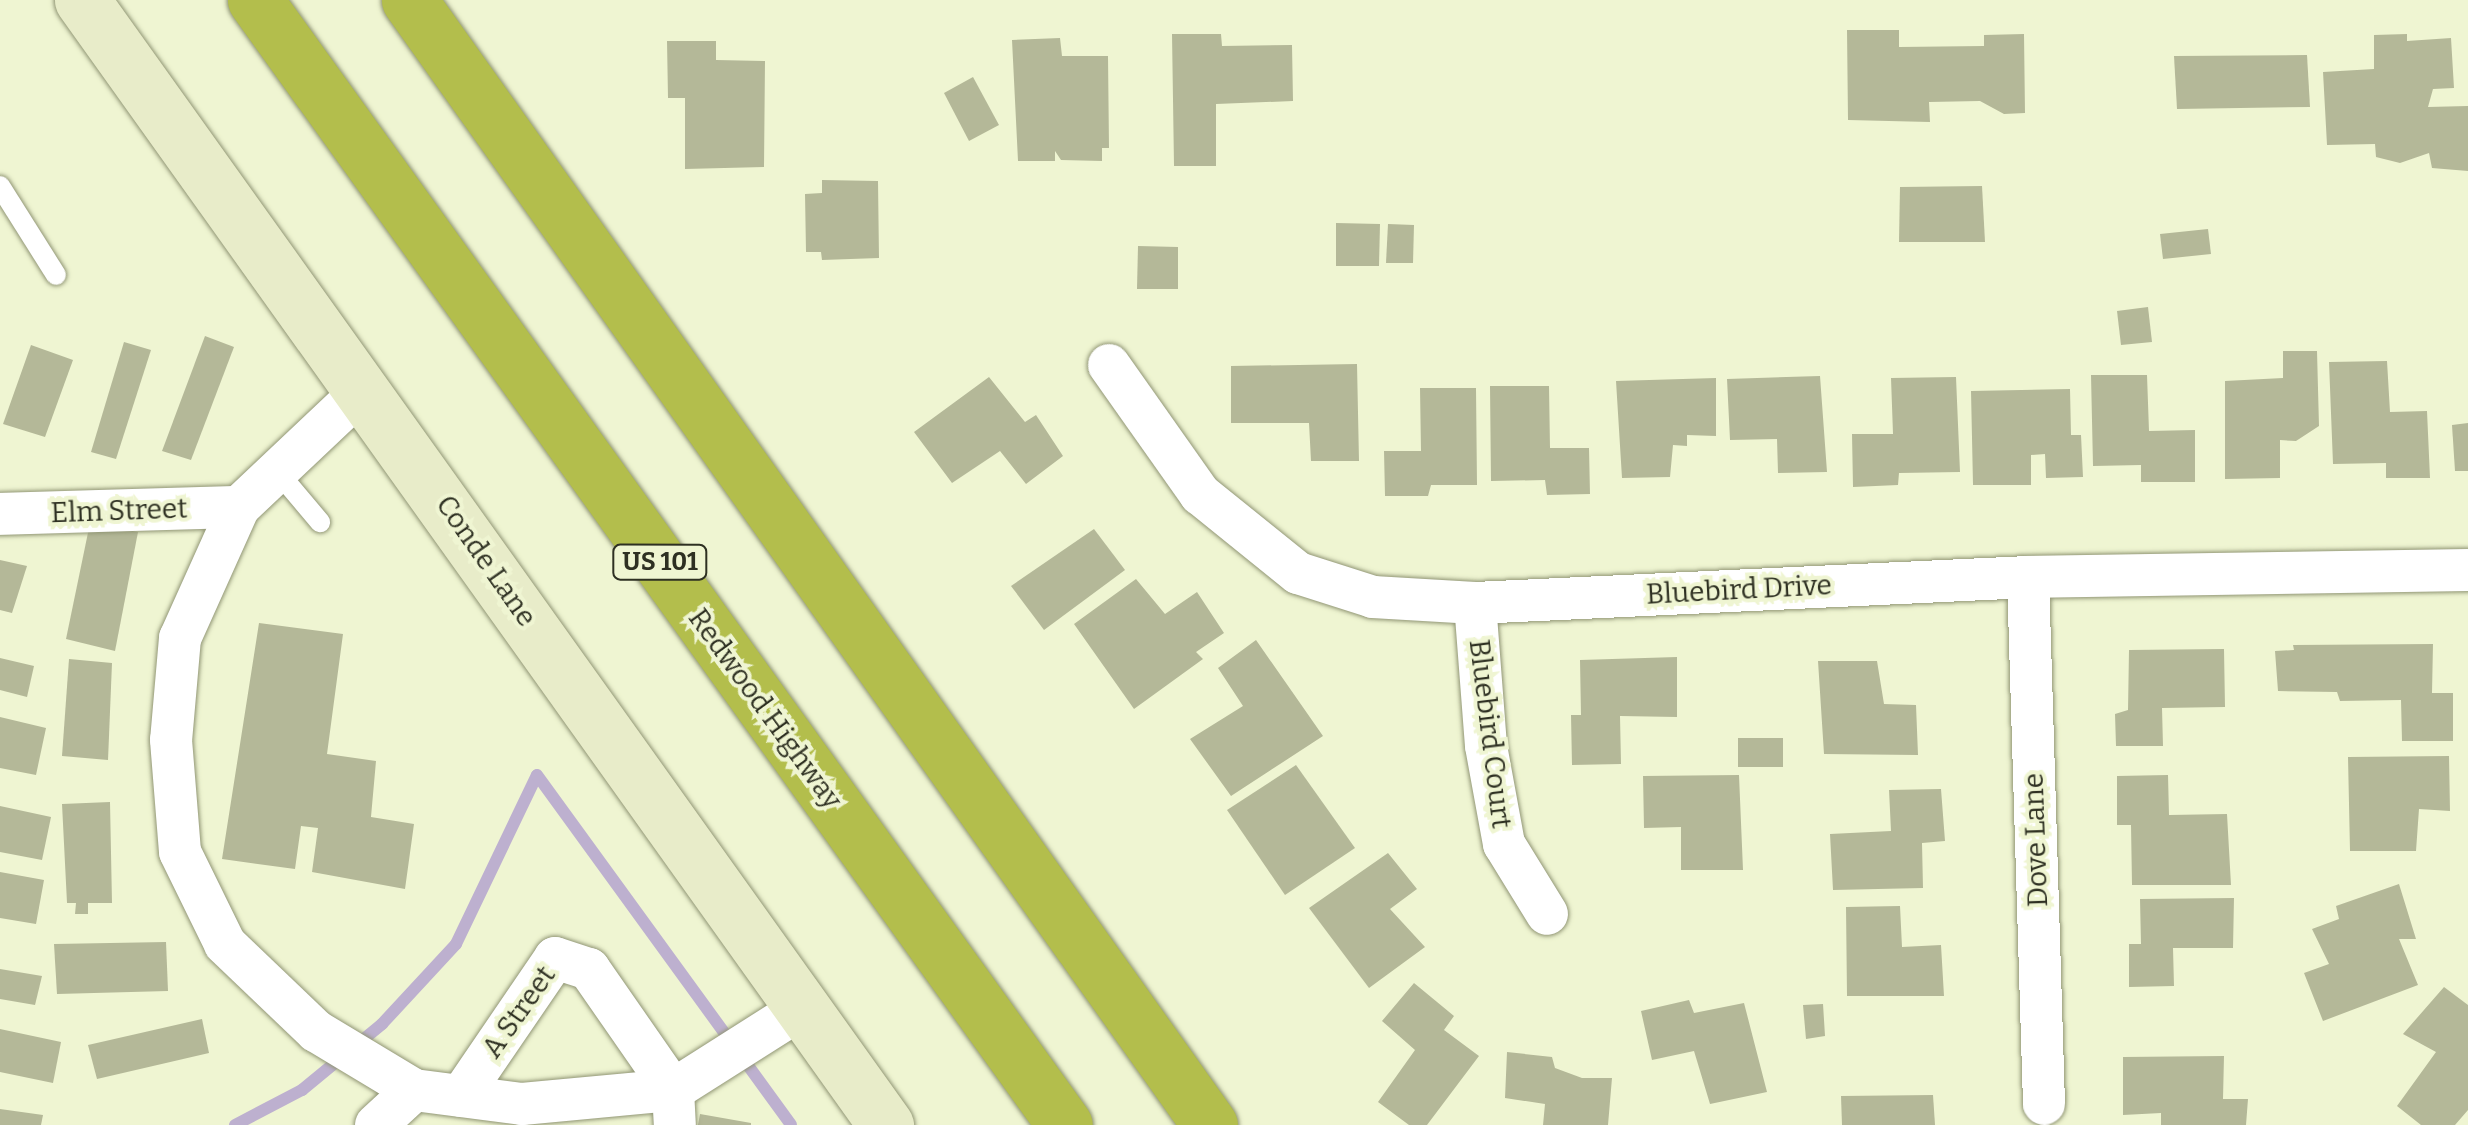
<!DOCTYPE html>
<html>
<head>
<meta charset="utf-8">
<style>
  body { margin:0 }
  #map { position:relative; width:2468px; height:1125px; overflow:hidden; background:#eff5d2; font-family:Bitter,serif }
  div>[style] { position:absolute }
  .stream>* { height:12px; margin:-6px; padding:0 6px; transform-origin:6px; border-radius:6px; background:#bdb0cf }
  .building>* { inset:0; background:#b4b898 }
  .roads { filter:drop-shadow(0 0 2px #919675) drop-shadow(0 0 2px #919675) }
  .lane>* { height:20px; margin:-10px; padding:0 10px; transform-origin:10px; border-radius:10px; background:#fff }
  .street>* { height:42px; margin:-21px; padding:0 21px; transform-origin:21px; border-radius:21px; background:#fff }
  .secondary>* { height:55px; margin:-27.5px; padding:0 27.5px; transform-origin:27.5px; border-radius:27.5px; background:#e8ecc9 }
  .highway>* { height:55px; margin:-27.5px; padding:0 27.5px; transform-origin:27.5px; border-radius:27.5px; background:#b3be4c }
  span { translate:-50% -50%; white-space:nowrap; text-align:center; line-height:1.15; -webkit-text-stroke:8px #eff5d2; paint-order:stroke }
  .shield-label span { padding:2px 8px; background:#eff5d2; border:2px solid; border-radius:8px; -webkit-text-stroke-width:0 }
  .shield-label { font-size:25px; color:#2e3022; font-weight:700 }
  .street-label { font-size:28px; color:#2e3022 }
</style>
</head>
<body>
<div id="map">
  <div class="stream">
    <div style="left:235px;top:1125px;width:76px;rotate:-27.6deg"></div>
    <div style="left:302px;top:1090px;width:104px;rotate:-39.5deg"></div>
    <div style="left:382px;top:1024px;width:109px;rotate:-47.2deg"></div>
    <div style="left:456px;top:944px;width:187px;rotate:-64.4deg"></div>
    <div style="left:537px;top:775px;width:432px;rotate:54deg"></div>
  </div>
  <div class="building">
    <div style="clip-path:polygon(1847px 30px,1899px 30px,1899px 47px,1984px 46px,1984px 35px,2024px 34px,2025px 113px,2004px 114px,1980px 101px,1929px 102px,1930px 122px,1848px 120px)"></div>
    <div style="clip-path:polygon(1172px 34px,1221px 34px,1222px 46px,1292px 45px,1293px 101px,1216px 104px,1216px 166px,1174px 166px)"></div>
    <div style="clip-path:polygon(2407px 34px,2407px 41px,2451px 38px,2454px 88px,2433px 89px,2428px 107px,2468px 106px,2468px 171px,2432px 168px,2429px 153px,2400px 163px,2376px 157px,2375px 144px,2327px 145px,2323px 72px,2374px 69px,2374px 35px)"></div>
    <div style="clip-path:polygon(1060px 38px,1062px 56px,1108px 56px,1109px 148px,1102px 148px,1102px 161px,1061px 160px,1055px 151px,1055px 161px,1018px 161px,1012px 40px)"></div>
    <div style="clip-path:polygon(667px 41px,716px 41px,716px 60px,765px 61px,764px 167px,685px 169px,685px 98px,668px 98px)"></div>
    <div style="clip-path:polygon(2307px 55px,2310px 107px,2177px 109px,2174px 56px)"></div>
    <div style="clip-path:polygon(973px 77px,999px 125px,969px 141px,944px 93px)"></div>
    <div style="clip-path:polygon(822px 180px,878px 181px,879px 258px,822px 260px,821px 252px,806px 252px,805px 194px,822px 193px)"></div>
    <div style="clip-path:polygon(1982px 186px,1985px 242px,1899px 242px,1900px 187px)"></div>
    <div style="clip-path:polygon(1336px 223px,1380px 224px,1379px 266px,1336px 266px)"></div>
    <div style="clip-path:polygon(1388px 224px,1414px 225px,1413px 263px,1386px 263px)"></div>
    <div style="clip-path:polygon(2208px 229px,2211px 254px,2163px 259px,2160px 234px)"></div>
    <div style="clip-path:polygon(1138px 246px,1178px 247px,1178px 289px,1137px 289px)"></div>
    <div style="clip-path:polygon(2148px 307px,2152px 342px,2121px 345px,2117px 311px)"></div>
    <div style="clip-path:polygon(205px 336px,234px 347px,191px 460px,162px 451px)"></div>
    <div style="clip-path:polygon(124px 342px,151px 350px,116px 459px,91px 452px)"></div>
    <div style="clip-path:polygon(31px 345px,73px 360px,45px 437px,3px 424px)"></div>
    <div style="clip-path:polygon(2283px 351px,2317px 351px,2319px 426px,2296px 441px,2280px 440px,2280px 478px,2225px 479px,2225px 381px,2283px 378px)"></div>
    <div style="clip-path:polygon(2387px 361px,2390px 412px,2427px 411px,2430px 478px,2386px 478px,2386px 463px,2333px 464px,2329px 362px)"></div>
    <div style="clip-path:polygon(1357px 364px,1359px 461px,1311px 461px,1309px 423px,1231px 423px,1231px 366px)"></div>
    <div style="clip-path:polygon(2091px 375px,2147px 375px,2149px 431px,2195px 430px,2195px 482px,2141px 482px,2141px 465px,2093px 466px)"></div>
    <div style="clip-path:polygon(1820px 376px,1827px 472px,1778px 473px,1777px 439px,1730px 440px,1727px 379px)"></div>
    <div style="clip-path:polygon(989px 377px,1025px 422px,1036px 415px,1063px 456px,1026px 484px,1000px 451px,952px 483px,914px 432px)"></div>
    <div style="clip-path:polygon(1956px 377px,1960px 472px,1899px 473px,1898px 485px,1853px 487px,1852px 434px,1893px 434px,1891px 378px)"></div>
    <div style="clip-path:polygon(1716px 378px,1716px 436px,1687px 435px,1687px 446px,1673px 445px,1670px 477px,1622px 478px,1616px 381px)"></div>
    <div style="clip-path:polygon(1490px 386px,1549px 386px,1550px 448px,1589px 448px,1590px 494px,1547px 495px,1545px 480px,1491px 481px)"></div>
    <div style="clip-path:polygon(1420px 388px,1476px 388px,1477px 485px,1431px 485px,1428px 496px,1385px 496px,1384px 451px,1421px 451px)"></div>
    <div style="clip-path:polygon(2070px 389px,2071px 435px,2081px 435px,2083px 477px,2046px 478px,2045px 454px,2031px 455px,2031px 485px,1973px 485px,1971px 391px)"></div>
    <div style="clip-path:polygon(2468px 423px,2468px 471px,2455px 471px,2452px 425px)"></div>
    <div style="clip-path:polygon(90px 523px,138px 532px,115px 651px,66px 639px)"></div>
    <div style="clip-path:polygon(1094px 529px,1125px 570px,1044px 630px,1011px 586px)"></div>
    <div style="clip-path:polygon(0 560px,27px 566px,12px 613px,0 610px)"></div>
    <div style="clip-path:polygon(1136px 579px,1165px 614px,1197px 592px,1224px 633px,1196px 652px,1203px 659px,1134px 709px,1074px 624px)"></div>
    <div style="clip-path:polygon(259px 623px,343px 634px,327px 754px,376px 761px,371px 817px,414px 824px,405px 889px,312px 872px,318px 828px,301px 826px,295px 869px,222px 859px)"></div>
    <div style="clip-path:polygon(1256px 640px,1323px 736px,1231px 796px,1190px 739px,1243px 706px,1218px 668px)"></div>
    <div style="clip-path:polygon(2433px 644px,2432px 693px,2453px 693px,2453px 741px,2402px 741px,2401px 700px,2340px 701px,2337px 692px,2278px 691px,2275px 651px,2294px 650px,2293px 645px)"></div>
    <div style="clip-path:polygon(2224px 649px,2225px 707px,2162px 708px,2163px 746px,2116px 746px,2115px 714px,2128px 710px,2129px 650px)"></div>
    <div style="clip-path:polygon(1677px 657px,1677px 717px,1620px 716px,1621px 764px,1572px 765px,1571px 715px,1581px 715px,1580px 660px)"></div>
    <div style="clip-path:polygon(0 658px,34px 666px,27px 697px,0 690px)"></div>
    <div style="clip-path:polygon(69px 659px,112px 663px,108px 760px,62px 756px)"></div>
    <div style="clip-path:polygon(1818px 661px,1877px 661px,1884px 704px,1916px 705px,1918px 755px,1824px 754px)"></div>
    <div style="clip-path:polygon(0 717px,46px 728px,36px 775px,0 768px)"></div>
    <div style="clip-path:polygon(1738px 738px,1783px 738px,1783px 767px,1738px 767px)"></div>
    <div style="clip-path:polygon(2449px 756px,2450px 811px,2419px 809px,2416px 851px,2350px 851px,2348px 757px)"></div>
    <div style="clip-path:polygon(1296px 765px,1355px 848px,1285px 895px,1227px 810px)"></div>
    <div style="clip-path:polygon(1739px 775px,1743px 870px,1681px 870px,1681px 827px,1644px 828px,1643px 776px)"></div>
    <div style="clip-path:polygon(2168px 775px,2169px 815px,2227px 814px,2231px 885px,2132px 885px,2131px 825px,2117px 825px,2117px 776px)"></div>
    <div style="clip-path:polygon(1941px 789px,1945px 841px,1922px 843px,1923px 888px,1833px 890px,1830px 834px,1891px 831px,1889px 790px)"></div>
    <div style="clip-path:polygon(110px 802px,112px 903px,88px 903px,88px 914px,75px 914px,76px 903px,67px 903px,62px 804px)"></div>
    <div style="clip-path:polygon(0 806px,51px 817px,42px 860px,0 852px)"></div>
    <div style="clip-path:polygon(1388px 853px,1417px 889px,1390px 909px,1425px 947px,1369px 988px,1309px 908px)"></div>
    <div style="clip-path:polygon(0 872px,44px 880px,36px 924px,0 918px)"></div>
    <div style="clip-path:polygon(2399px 884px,2416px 939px,2399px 939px,2418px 985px,2323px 1021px,2304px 973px,2329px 964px,2312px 929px,2339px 919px,2336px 906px)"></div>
    <div style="clip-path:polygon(2234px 898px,2233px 948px,2173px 948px,2174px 986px,2129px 987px,2129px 944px,2141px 944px,2140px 899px)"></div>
    <div style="clip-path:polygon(1900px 906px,1902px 947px,1941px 945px,1944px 996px,1847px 996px,1846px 907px)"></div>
    <div style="clip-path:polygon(166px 942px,168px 991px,57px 994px,54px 944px)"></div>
    <div style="clip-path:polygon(0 969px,42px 976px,35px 1005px,0 999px)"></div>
    <div style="clip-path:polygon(1414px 983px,1454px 1016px,1444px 1030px,1479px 1056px,1427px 1125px,1409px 1125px,1378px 1102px,1415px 1050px,1382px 1021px)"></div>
    <div style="clip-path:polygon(2444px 987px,2468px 1005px,2468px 1110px,2455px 1125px,2421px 1125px,2397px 1106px,2436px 1052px,2403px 1034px)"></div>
    <div style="clip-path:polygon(1689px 1000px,1694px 1013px,1744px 1003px,1767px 1092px,1710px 1104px,1694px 1051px,1652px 1060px,1641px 1011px)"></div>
    <div style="clip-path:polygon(1823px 1004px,1825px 1036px,1806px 1039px,1803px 1005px)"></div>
    <div style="clip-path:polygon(202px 1019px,209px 1053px,97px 1079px,88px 1045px)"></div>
    <div style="clip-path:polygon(0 1029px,61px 1042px,53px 1083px,0 1072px)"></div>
    <div style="clip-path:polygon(1507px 1052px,1552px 1057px,1555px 1068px,1582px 1078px,1612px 1078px,1608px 1125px,1543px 1125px,1545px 1104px,1505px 1098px)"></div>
    <div style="clip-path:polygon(2224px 1056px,2223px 1099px,2248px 1099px,2246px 1125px,2161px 1125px,2161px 1113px,2123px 1115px,2123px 1057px)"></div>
    <div style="clip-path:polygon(1933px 1095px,1935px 1125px,1842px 1125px,1841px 1096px)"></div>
    <div style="clip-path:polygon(0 1109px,43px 1115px,41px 1125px,0 1125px)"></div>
    <div style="clip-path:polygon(700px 1114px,751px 1123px,751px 1125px,698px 1125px)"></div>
  </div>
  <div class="roads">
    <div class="lane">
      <div style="left:0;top:186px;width:105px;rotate:57.8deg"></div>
      <div style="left:277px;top:471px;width:67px;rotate:49.9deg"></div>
    </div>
    <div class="street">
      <div style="left:1109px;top:365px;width:158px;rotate:54.8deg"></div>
      <div style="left:1200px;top:494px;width:126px;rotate:38.9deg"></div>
      <div style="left:1298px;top:573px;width:79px;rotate:17.7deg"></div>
      <div style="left:1373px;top:597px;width:102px;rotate:3.4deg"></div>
      <div style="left:1475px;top:603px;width:554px;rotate:-2.69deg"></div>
      <div style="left:2028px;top:577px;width:440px;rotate:-0.9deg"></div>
      <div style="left:365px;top:388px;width:173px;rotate:136.6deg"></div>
      <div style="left:239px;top:507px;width:144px;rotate:114.2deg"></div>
      <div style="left:180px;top:638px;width:102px;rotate:95deg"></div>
      <div style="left:171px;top:740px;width:112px;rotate:85.4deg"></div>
      <div style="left:180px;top:852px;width:102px;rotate:63.9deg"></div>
      <div style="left:225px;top:944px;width:126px;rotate:43.7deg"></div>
      <div style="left:316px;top:1031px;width:114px;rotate:31deg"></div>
      <div style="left:414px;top:1090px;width:109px;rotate:7.4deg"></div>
      <div style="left:522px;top:1104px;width:152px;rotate:-5.3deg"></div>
      <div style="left:673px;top:1090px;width:153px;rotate:-32.4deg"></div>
      <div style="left:0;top:514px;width:239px;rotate:-1.7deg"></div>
      <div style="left:2028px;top:577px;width:527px;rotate:88.26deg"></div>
      <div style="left:1475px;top:603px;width:143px;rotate:85.6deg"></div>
      <div style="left:1486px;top:746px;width:100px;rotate:79.6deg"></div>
      <div style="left:1504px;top:844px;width:82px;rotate:58.4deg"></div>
      <div style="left:461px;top:1096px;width:167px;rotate:-55.7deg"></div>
      <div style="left:555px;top:958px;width:36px;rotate:18deg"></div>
      <div style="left:589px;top:969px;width:147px;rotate:55.2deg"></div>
      <div style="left:673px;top:1090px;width:35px;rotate:87deg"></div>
      <div style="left:376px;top:1125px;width:52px;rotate:-42.6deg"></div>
    </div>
    <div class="secondary">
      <div style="left:82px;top:0;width:1383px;rotate:54.45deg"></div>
    </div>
    <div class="highway">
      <div style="left:255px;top:0;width:1386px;rotate:54.25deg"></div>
      <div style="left:409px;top:0;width:1381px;rotate:54.55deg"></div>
    </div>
  </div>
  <div class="shield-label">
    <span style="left:660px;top:562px">US 101</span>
  </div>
  <div class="street-label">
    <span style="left:119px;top:511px;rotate:-2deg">Elm Street</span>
    <span style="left:486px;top:561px;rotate:55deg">Conde Lane</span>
    <span style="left:1739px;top:590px;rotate:-3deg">Bluebird Drive</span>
    <span style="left:765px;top:709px;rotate:54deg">Redwood Highway</span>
    <span style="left:1490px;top:734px;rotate:83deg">Bluebird Court</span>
    <span style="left:2036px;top:840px;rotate:-92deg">Dove Lane</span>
    <span style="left:519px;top:1012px;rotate:-55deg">A Street</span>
  </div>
</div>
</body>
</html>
